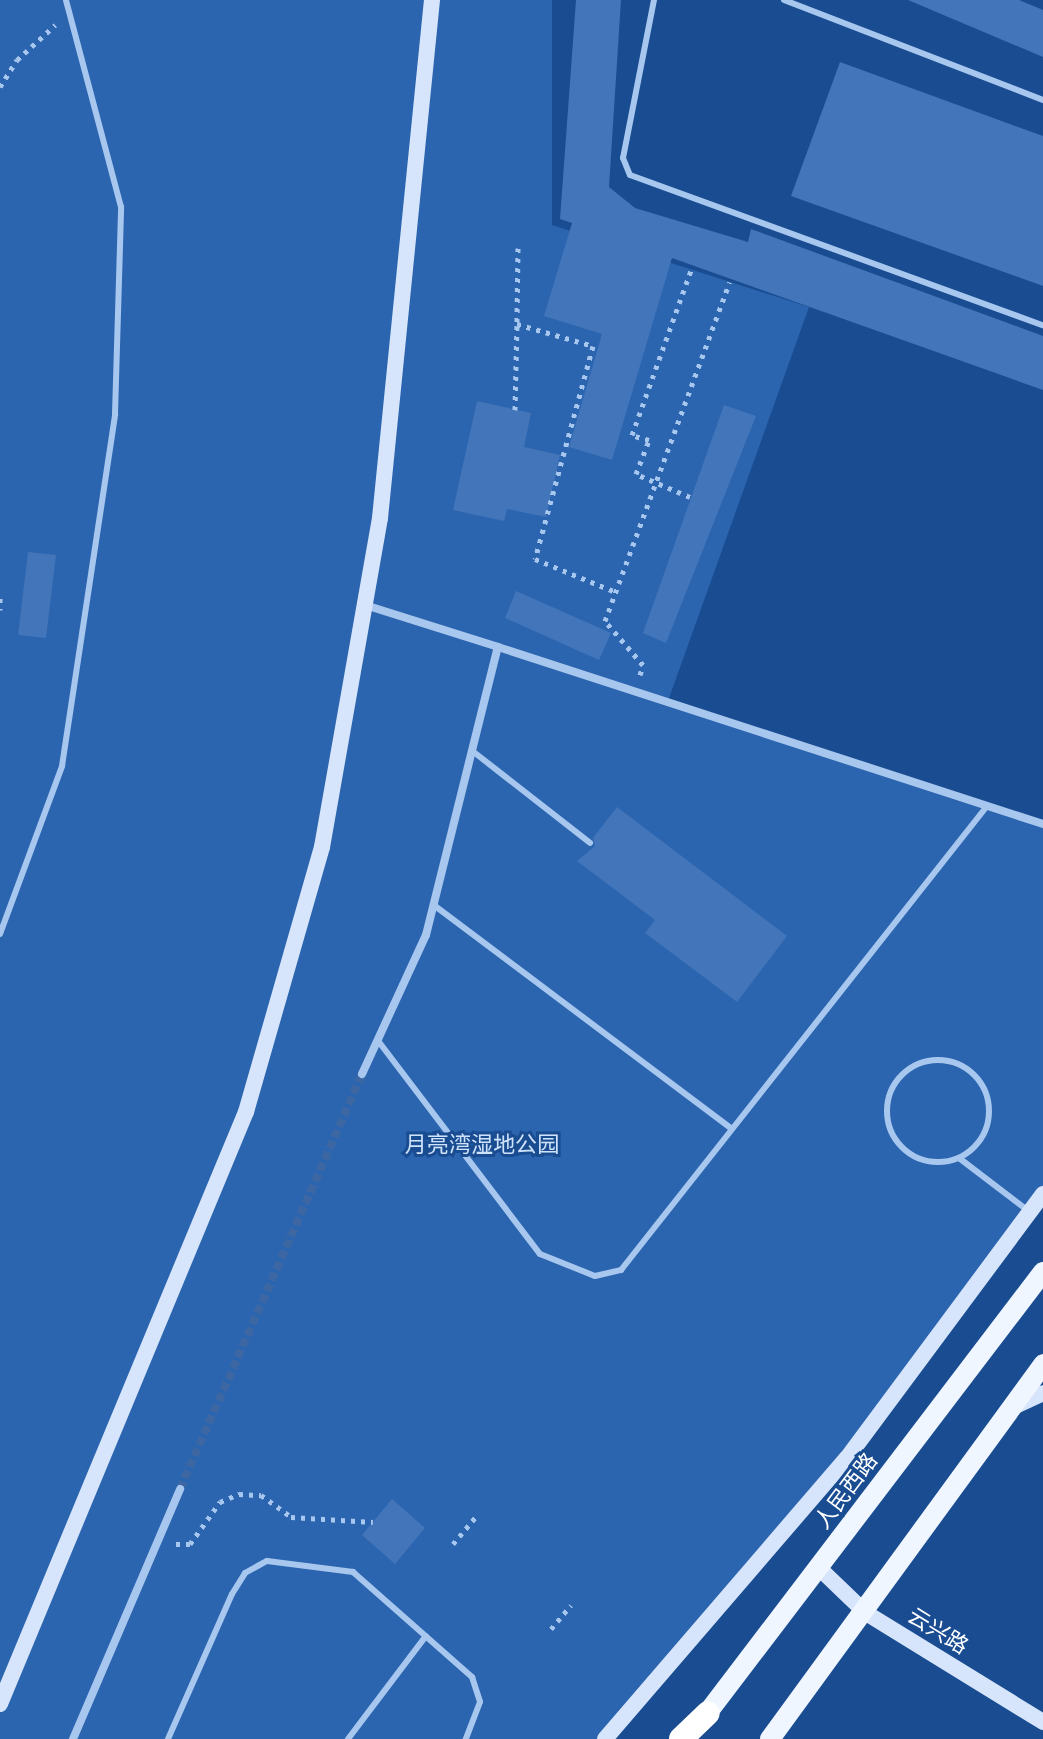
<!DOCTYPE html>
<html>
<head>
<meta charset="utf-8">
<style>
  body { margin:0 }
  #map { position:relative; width:1043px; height:1739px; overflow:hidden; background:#194c91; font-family:"Fira Sans","Noto Sans SC",sans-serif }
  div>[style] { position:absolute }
  .green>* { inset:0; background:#2c65af }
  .building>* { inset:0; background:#4275b9 }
  .street-tunnel>* { height:8px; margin-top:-4px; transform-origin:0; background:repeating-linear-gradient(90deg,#3c67a2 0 8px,transparent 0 12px) }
  .path>* { height:5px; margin-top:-2.5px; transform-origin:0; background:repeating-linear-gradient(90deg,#a8c7ef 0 4px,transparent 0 10px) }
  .lane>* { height:6px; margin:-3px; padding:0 3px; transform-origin:3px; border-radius:3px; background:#a8c7ef }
  .lane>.ring { margin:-3px; padding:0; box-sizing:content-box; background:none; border:6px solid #a8c7ef; border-radius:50% }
  .street>* { height:8px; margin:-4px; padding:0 4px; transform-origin:4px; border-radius:4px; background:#a8c7ef }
  .secondary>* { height:16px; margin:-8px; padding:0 8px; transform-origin:8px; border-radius:8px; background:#d6e5fb }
  .primary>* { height:20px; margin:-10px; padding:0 10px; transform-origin:10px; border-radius:10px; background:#f0f6ff }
  .highway>* { height:24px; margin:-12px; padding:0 12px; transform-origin:12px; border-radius:12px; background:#fff }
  span { translate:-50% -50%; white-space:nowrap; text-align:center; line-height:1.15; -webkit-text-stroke:6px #194c91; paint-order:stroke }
  .park-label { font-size:22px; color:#cee2fb }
  .street-label { font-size:22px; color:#fff }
</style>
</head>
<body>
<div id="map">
  <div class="green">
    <div style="clip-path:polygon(0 0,552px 0,552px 225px,809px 307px,668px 701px,1043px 824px,1043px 1194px,873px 1424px,605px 1739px,0 1739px)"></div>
  </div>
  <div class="building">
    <div style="clip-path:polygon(576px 0,621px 0,609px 187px,635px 208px,748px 242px,751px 229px,1043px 336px,1043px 390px,672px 258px,612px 460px,569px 447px,602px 334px,544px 316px,572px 223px,560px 219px)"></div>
    <div style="clip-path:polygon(908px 0,1019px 0,1043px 10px,1043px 57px)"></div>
    <div style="clip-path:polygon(840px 62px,1043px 136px,1043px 286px,791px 196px)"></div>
    <div style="clip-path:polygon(477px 401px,531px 413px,524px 447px,560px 455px,546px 517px,507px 509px,504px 521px,453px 510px)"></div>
    <div style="clip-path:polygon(724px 405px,756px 416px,666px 643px,643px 633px)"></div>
    <div style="clip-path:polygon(28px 552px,56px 555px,46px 638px,18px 635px)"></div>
    <div style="clip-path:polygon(516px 591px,611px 633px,599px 660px,505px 618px)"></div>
    <div style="clip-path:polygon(617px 807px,787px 936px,737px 1002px,645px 933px,655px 920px,577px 861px,595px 846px,593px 838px)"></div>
    <div style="clip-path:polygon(392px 1499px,425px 1528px,395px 1564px,362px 1535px)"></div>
  </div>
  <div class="street-tunnel">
    <div style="left:180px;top:1489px;width:453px;rotate:-66.3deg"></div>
  </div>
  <div class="path">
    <div style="left:0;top:87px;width:32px;rotate:-58deg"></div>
    <div style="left:17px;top:60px;width:52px;rotate:-42.6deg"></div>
    <div style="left:518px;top:248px;width:76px;rotate:90.8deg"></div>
    <div style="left:517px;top:324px;width:79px;rotate:16.1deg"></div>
    <div style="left:593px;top:346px;width:221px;rotate:105.2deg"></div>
    <div style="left:535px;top:559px;width:87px;rotate:22.2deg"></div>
    <div style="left:515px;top:410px;width:86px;rotate:-88.7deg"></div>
    <div style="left:690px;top:497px;width:59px;rotate:-156.9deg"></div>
    <div style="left:636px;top:474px;width:36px;rotate:-69deg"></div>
    <div style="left:649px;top:440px;width:18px;rotate:-164deg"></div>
    <div style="left:632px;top:435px;width:175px;rotate:-70.3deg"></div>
    <div style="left:0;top:598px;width:12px;rotate:90deg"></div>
    <div style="left:640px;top:675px;width:10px;rotate:-73deg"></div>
    <div style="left:643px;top:665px;width:58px;rotate:-130.8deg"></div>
    <div style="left:605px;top:621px;width:361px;rotate:-69.8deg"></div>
    <div style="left:176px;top:1544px;width:14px"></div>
    <div style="left:190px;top:1544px;width:52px;rotate:-54.5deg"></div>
    <div style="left:220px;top:1502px;width:21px;rotate:-23deg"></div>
    <div style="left:239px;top:1494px;width:22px;rotate:3deg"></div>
    <div style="left:261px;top:1495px;width:37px;rotate:36deg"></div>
    <div style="left:291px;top:1517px;width:82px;rotate:3.5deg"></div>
    <div style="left:453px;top:1544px;width:35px;rotate:-50deg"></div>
    <div style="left:551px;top:1629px;width:31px;rotate:-50deg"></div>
  </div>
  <div class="lane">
    <div style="left:654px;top:0;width:161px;rotate:101.1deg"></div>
    <div style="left:623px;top:158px;width:18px;rotate:68deg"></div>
    <div style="left:630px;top:175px;width:439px;rotate:20deg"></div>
    <div style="left:784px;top:0;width:278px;rotate:21.1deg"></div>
    <div style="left:475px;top:753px;width:146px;rotate:38deg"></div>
    <div style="left:435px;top:906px;width:371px;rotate:36.9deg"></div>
    <div style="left:0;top:934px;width:179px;rotate:-69.7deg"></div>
    <div style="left:62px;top:766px;width:356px;rotate:-81.4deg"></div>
    <div style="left:115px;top:414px;width:207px;rotate:-88.3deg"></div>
    <div style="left:121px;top:207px;width:214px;rotate:-104.9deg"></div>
    <div style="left:379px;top:1042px;width:266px;rotate:52.8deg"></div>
    <div style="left:540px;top:1254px;width:59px;rotate:21.8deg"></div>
    <div style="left:595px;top:1276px;width:27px;rotate:-13deg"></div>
    <div style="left:621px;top:1270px;width:591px;rotate:-51.73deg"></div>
    <div class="ring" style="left:887px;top:1060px;width:96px;height:96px"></div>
    <div style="left:959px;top:1158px;width:89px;rotate:37.3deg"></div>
    <div style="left:168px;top:1739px;width:158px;rotate:-66.2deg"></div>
    <div style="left:232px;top:1594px;width:25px;rotate:-58deg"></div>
    <div style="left:245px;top:1573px;width:25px;rotate:-29deg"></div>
    <div style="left:267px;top:1561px;width:87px;rotate:7.3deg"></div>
    <div style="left:353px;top:1572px;width:159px;rotate:41.4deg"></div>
    <div style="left:472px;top:1677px;width:26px;rotate:72deg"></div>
    <div style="left:480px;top:1702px;width:40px;rotate:111deg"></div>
    <div style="left:348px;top:1739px;width:129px;rotate:-52.9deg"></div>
  </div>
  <div class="street">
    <div style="left:365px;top:605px;width:139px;rotate:17.5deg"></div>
    <div style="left:362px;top:1074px;width:153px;rotate:-65.3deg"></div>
    <div style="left:426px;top:935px;width:297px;rotate:-76deg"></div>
    <div style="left:498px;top:647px;width:573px;rotate:17.99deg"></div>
    <div style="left:73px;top:1739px;width:272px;rotate:-66.8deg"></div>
  </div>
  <div class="secondary">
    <div style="left:1011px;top:1408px;width:35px;rotate:-25deg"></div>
    <div style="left:818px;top:1567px;width:66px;rotate:43.8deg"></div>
    <div style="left:866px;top:1613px;width:208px;rotate:31.6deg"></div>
    <div style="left:0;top:1704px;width:641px;rotate:-67.44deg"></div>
    <div style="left:246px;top:1112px;width:276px;rotate:-74deg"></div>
    <div style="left:322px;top:847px;width:334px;rotate:-80deg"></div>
    <div style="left:380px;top:518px;width:521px;rotate:-84.27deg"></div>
    <div style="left:605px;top:1739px;width:371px;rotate:-49.3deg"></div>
    <div style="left:847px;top:1458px;width:329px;rotate:-53.4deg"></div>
  </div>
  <div class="primary">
    <div style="left:699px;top:1724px;width:568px;rotate:-52.73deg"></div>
    <div style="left:770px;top:1739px;width:464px;rotate:-53.9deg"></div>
  </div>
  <div class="highway">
    <div style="left:681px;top:1739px;width:37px;rotate:-44deg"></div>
  </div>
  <div class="park-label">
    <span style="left:482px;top:1145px">月亮湾湿地公园</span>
  </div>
  <div class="street-label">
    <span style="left:846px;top:1491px;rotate:-53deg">人民西路</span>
    <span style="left:938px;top:1631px;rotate:32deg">云兴路</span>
  </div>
</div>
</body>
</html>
